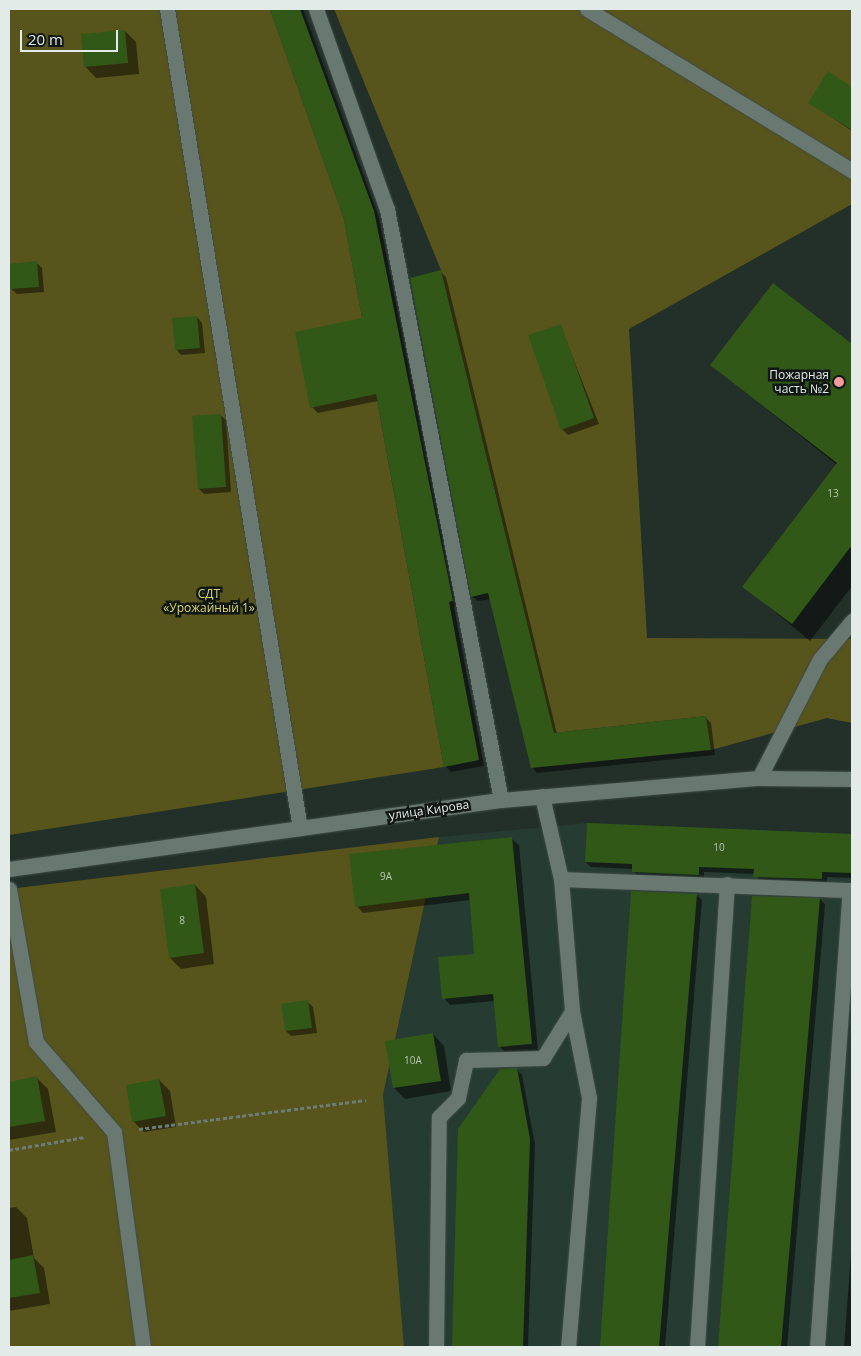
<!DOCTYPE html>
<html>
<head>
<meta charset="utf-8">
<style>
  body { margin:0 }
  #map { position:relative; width:861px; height:1356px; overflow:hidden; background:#23302a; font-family:"Open Sans",sans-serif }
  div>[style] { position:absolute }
  .built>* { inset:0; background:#263b32 }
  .green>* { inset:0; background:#58551c }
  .shadow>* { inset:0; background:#0007 }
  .building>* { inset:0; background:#315817 }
  .path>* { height:3px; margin-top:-1.5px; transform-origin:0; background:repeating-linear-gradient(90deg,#6f7b76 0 4px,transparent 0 6.5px) }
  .roads { filter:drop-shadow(0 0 1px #3f4b46) drop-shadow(0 0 1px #3f4b46) }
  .lane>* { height:15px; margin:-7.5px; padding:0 7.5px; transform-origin:7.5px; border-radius:7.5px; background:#697871 }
  .street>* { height:15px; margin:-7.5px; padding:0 7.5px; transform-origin:7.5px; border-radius:7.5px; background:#697871 }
  .dots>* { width:14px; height:14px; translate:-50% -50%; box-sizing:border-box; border:2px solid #111714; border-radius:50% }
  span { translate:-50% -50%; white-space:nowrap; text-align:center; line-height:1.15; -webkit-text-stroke:5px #111714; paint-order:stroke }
  .number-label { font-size:10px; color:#b6c6b3 }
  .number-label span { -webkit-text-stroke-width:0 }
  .poi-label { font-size:12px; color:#e2ebe7 }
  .right { translate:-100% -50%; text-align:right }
  .park-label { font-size:12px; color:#dad566 }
  .street-label { font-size:12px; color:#e2ebe7 }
  .frame { position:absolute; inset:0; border:10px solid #e2ebe7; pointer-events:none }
  .scale { position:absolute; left:20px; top:30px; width:98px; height:22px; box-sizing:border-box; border:2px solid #e2ebe7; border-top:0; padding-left:6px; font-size:15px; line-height:18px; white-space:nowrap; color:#e2ebe7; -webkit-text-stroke:4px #111714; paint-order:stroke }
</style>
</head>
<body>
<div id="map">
  <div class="built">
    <div style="clip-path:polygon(587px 823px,852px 834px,852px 1347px,404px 1347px,383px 1095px,439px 837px)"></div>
  </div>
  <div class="green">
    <div style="clip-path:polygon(9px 9px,270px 9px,344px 219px,444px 767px,9px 835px)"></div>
    <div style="clip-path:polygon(334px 9px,852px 9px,852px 204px,629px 329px,647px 638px,852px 639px,852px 723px,827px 718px,711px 750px,706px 716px,554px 733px,441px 270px)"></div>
    <div style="clip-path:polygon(439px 837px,383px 1095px,404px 1347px,9px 1347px,9px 889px)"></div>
  </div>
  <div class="shadow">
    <div style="clip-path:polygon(271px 9px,303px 9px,379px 218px,458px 606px,454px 607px,484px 766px,451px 772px,445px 766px,378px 401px,318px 413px,312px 407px,363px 319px,345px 219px)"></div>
    <div style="clip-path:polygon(125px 31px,136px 42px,139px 74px,96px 78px,85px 66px)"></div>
    <div style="clip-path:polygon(829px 73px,852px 88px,852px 131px,810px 103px)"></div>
    <div style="clip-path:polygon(36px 262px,42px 268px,44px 292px,17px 294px,11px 289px)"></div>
    <div style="clip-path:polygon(441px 272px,446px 277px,557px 734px,706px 718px,711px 723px,715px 755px,537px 773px,532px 767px,491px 599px,478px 601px,472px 596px)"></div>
    <div style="clip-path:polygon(773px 285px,852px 346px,852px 586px,810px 641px,744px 586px,837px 465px,711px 365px)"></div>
    <div style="clip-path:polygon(197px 317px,202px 323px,205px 353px,181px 355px,176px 349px)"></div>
    <div style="clip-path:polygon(560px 325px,599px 424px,568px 435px,562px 429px)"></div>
    <div style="clip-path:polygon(220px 415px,226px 420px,231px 492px,204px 494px,199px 489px)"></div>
    <div style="clip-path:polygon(588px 824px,852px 835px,852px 878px,827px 877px,827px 884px,760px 882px,755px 874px,704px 872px,704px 880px,638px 877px,633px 869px,591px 867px,586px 862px)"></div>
    <div style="clip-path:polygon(512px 839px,519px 845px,538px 1050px,506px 1053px,499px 1046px,495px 1001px,450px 1005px,444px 998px,476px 955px,470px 900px,363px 913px,357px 906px)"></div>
    <div style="clip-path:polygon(195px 885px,206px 897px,214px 964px,181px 969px,170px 958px)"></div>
    <div style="clip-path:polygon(632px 892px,697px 895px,702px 900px,665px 1347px,601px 1347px)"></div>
    <div style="clip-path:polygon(753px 897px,820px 899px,825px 905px,787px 1347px,719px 1347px)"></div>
    <div style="clip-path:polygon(308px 1002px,313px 1007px,317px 1033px,291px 1036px,286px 1031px)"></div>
    <div style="clip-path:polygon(433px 1034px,444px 1046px,451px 1091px,405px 1099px,394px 1088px)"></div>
    <div style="clip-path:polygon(516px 1069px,522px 1075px,535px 1145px,528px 1347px,454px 1347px,460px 1129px)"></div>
    <div style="clip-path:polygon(37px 1078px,48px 1089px,56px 1132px,9px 1140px,9px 1083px)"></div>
    <div style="clip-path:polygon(159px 1080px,170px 1091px,176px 1127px,144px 1132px,133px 1121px)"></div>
    <div style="clip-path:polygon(16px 1207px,27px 1218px,34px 1258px,44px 1268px,50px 1304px,9px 1311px,9px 1208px)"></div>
    <div style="clip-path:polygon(852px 1239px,852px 1347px,844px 1347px)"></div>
  </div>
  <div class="building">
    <div style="clip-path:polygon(270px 9px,300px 9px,374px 211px,453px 601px,449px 602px,479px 760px,444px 767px,376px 394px,310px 408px,295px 332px,362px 318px,344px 219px)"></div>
    <div style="clip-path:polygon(125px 30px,128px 63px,84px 67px,81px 34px)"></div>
    <div style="clip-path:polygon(828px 71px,852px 87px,852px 130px,808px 103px)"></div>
    <div style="clip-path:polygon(37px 261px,39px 287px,10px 289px,9px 264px)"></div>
    <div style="clip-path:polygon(441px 270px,554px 733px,706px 716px,711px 750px,531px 768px,488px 593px,471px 597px,410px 278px)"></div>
    <div style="clip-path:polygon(773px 283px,852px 344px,852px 545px,792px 624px,742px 587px,837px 463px,710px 365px)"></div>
    <div style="clip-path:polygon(197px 316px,200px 348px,175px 350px,172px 318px)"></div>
    <div style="clip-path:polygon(561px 324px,594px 418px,561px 430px,528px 335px)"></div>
    <div style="clip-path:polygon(221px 414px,226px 487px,198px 489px,192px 416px)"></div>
    <div style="clip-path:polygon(587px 823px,852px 834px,852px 873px,822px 872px,822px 879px,753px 877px,754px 869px,699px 867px,699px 875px,632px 872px,632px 864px,585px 862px)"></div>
    <div style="clip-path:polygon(512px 837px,532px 1044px,498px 1047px,493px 994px,442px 999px,438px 957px,474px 954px,469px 893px,355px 907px,349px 854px)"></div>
    <div style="clip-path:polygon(195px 884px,204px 953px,169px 958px,160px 889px)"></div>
    <div style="clip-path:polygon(631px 891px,697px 894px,659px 1347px,600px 1347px)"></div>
    <div style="clip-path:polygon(752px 896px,820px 898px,781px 1347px,718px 1347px)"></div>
    <div style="clip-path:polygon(308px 1000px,312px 1028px,285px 1031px,281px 1004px)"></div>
    <div style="clip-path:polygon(433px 1033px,441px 1081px,393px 1088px,385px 1041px)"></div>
    <div style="clip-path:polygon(517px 1068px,530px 1139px,523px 1347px,452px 1347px,458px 1129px,500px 1069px)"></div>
    <div style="clip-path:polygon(37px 1076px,45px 1121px,9px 1127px,9px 1082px)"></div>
    <div style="clip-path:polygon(159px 1079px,166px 1116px,132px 1122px,126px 1085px)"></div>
    <div style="clip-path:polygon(33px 1255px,40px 1293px,9px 1298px,9px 1260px)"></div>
  </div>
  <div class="path">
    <div style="left:139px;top:1129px;width:229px;rotate:-7.3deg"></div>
    <div style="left:9px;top:1150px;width:77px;rotate:-9.7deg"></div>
  </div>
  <div class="roads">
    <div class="lane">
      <div style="left:167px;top:9px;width:830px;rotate:80.78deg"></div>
      <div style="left:316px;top:9px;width:212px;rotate:70.5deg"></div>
      <div style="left:387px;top:209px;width:602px;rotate:79.08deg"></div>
      <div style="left:759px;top:778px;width:134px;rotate:-62.9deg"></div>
      <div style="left:820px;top:659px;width:50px;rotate:-49.9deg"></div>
      <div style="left:542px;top:796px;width:85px;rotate:77.1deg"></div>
      <div style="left:561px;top:879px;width:132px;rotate:85.2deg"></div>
      <div style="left:572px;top:1011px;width:89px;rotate:78.9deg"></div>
      <div style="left:589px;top:1098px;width:250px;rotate:94.8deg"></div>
      <div style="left:561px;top:879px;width:291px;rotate:2.2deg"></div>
      <div style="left:9px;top:889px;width:155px;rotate:80deg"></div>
      <div style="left:36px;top:1042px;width:119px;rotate:49.1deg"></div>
      <div style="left:114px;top:1132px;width:217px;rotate:82.3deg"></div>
      <div style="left:436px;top:1347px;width:230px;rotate:-89.3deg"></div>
      <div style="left:439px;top:1117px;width:27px;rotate:-45deg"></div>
      <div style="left:458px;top:1098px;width:39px;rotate:-78deg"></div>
      <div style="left:466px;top:1060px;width:77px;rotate:-1.5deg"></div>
      <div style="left:543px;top:1058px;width:55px;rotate:-58.3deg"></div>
      <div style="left:697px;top:1347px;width:464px;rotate:-86.3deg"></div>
      <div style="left:817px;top:1347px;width:458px;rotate:-85.9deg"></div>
    </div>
    <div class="street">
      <div style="left:587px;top:9px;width:311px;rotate:31.4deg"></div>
      <div style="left:9px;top:869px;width:497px;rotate:-8deg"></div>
      <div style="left:501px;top:800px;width:259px;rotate:-4.9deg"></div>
      <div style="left:759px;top:778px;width:93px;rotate:0.6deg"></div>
    </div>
  </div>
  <div class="dots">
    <div style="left:839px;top:382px;background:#f59b9b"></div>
  </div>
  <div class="number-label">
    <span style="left:833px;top:494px">13</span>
    <span style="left:719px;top:848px">10</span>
    <span style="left:386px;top:877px">9А</span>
    <span style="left:182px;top:921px">8</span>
    <span style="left:413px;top:1061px">10А</span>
  </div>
  <div class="poi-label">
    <span class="right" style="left:829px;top:382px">Пожарная<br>часть №2</span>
  </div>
  <div class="park-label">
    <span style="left:209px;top:601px">СДТ<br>«Урожайный 1»</span>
  </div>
  <div class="street-label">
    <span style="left:429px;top:810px;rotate:-8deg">улица Кирова</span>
  </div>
  <div class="frame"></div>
  <div class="scale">20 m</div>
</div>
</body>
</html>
